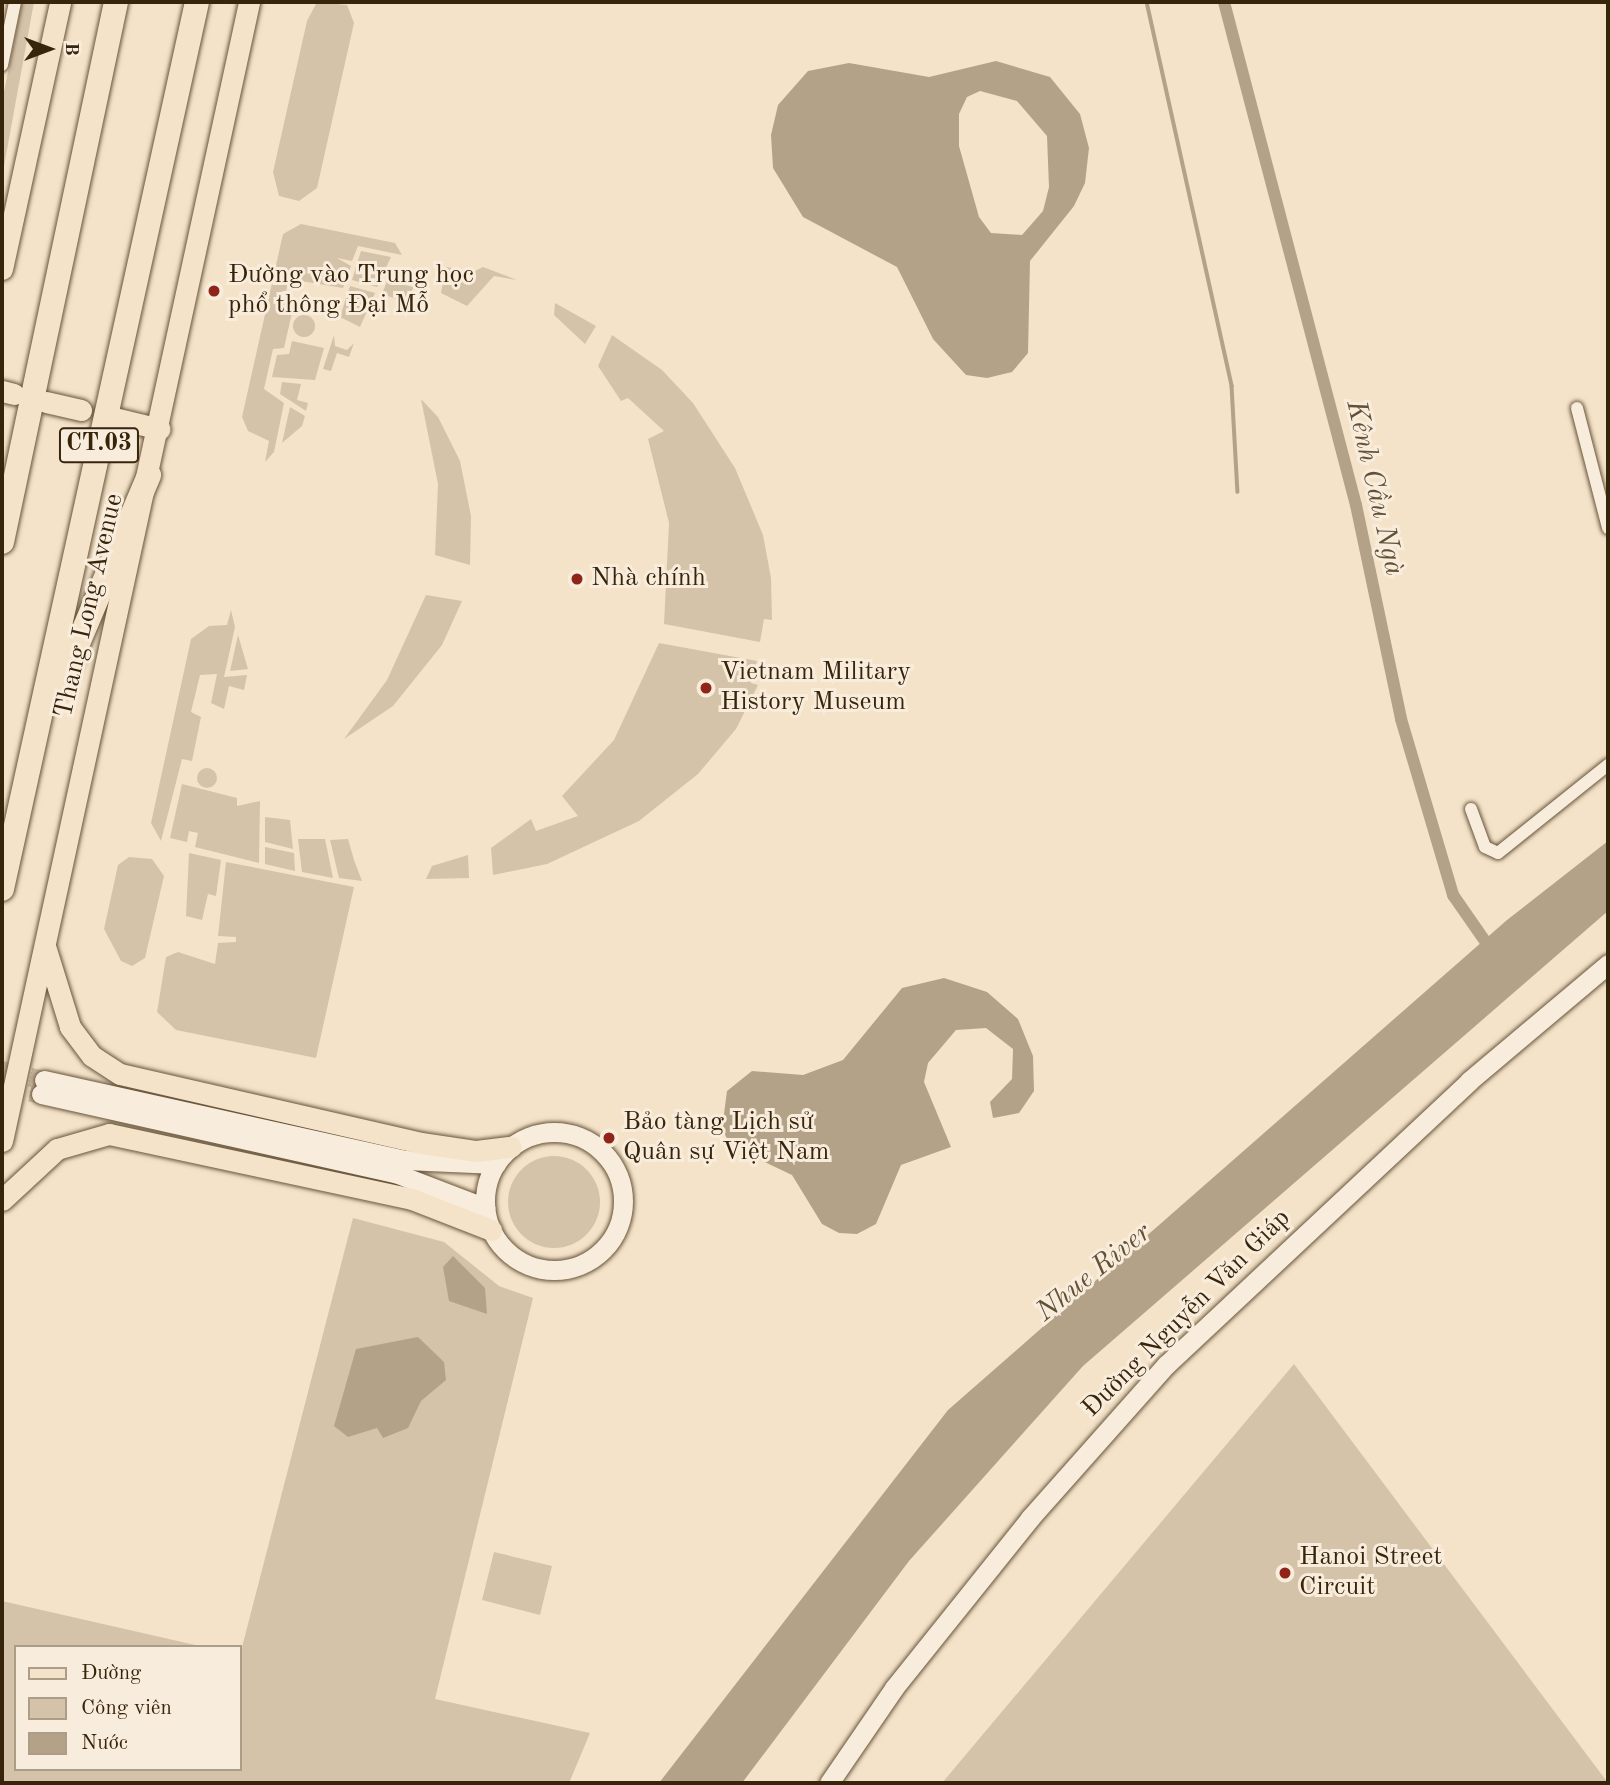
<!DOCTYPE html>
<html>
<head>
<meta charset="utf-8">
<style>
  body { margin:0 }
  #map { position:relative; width:1610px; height:1785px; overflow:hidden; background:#f4e3c9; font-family:"Old Standard TT",serif }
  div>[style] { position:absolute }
  .green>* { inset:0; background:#d4c3a9 }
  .round { border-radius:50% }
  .water>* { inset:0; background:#b4a288 }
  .stream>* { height:3.5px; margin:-1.75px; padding:0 1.75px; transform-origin:1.75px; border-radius:1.75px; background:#b4a288 }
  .canal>* { height:12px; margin:-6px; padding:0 6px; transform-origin:6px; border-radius:6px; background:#b4a288 }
  .secondary-tunnel>* { height:19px; margin-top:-9.5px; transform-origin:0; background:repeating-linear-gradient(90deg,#cebda3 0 19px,transparent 0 29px) }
  .roads { filter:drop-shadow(0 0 2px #67543a) drop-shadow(0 0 2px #67543a) }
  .street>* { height:12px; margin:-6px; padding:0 6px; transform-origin:6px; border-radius:6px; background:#f8eddc }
  .secondary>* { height:19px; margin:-9.5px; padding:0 9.5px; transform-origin:9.5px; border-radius:9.5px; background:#f8eddc }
  .secondary>.ring { margin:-9.5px; padding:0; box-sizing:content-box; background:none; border:19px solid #f8eddc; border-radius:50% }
  .primary>* { height:21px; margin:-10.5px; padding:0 10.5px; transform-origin:10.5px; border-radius:10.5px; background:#f4e3c9 }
  .highway>* { height:24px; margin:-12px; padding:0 12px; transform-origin:12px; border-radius:12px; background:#f4e3c9 }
  .dots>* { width:19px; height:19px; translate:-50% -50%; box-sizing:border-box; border:4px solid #f8eddc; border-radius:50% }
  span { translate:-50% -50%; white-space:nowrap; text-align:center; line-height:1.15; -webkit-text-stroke:6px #f8eddc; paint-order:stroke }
  .shield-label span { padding:2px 5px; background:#f8eddc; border:2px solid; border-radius:5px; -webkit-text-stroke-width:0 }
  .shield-label { font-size:24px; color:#38240a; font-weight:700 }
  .poi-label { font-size:26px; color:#38240a }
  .left { translate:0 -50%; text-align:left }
  .street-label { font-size:26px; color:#38240a }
  .water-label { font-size:28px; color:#635036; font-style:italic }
  .frame { position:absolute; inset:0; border:4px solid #38240a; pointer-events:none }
  .legend { position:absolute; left:14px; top:1645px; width:228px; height:126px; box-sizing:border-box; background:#f8eddc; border:2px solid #ab9d88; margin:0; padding:9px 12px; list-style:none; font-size:21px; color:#38240a }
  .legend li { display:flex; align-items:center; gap:14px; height:35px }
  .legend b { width:35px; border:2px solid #ab9d88 }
  .north { position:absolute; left:14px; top:14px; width:70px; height:70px; -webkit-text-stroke:5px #f8eddc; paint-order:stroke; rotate:90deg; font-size:19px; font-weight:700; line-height:28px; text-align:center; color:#38240a }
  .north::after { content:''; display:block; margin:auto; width:24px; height:32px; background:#38240a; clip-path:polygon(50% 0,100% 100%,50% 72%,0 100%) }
</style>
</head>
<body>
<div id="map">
  <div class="green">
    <div style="clip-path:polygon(22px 2px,34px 2px,2px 177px,2px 102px)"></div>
    <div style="clip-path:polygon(317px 2px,347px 5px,354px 23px,317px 188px,299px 201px,279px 196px,273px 172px,307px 21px)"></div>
    <div style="clip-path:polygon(301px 224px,395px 243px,402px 255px,358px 246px,352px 261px,337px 258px,351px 266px,343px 288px,289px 279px,284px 299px,294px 304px,284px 348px,273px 349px,264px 389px,284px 403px,274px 452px,265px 462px,269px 441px,248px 431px,242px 417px,283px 234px)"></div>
    <div style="clip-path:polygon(361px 251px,391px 257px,377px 287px,352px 280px)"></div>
    <div style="clip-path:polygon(446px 267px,473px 272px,483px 267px,517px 280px,494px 276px,467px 306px,441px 293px)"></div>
    <div style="clip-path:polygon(387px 281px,414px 287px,405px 302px,382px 294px)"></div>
    <div style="clip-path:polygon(350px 286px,375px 293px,360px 327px,340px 317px)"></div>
    <div style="clip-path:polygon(555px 303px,596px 326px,585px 344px,554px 315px)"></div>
    <div class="round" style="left:293px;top:315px;width:22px;height:22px"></div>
    <div style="clip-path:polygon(334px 335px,335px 346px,347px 350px,354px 343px,349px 357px,337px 353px,331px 371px,323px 369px)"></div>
    <div style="clip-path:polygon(612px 335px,662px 370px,693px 403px,735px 468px,763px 535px,771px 578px,772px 620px,764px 619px,760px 642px,664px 624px,669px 523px,648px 439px,664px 431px,628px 398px,621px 401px,598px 366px)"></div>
    <div style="clip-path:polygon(292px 341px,324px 348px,315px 380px,272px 377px,277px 355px,289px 354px)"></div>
    <div style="clip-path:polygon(282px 382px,301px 384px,297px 400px,308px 403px,306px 411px,280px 394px)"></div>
    <div style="clip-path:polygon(421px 399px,438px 417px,460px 461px,471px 516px,470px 565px,435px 555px,438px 484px)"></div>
    <div style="clip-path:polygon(290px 407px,305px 416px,302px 426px,282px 443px)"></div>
    <div style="clip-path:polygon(426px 595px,462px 601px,442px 645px,393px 706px,344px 739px,387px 680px)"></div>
    <div style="clip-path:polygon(231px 610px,235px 627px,224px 677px,247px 675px,244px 690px,229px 686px,224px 709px,211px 703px,217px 674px,200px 675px,191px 712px,201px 717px,192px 761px,182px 759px,161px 841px,151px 823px,191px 639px,209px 626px,227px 625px)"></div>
    <div style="clip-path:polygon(238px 635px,248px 669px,230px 671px)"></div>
    <div style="clip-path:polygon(659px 643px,757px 661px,751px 683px,758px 685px,736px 729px,698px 774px,639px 821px,547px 864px,493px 875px,491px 848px,531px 819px,536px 831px,578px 816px,562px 796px,614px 740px)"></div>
    <div class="round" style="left:197px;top:768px;width:20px;height:20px"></div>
    <div style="clip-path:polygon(182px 784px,237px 798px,237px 806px,260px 801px,259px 863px,195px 847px,198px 833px,189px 831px,187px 842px,170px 838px)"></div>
    <div style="clip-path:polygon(265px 817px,290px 820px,293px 849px,265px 842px)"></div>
    <div style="clip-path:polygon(298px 839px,325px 839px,333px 878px,302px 872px)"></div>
    <div style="clip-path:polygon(348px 839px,354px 860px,362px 881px,339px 878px,330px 840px)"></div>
    <div style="clip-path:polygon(265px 847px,294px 853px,295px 871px,265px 864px)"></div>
    <div style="clip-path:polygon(189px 853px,221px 860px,216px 896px,208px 894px,202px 920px,186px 916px)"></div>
    <div style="clip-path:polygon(468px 855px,469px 878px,426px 879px,432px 866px)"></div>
    <div style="clip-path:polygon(129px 857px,152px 859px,164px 876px,145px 958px,132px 966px,121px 961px,104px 929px,118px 865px)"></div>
    <div style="clip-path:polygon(226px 862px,354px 887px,316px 1058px,176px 1030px,157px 1012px,166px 957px,178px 952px,215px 964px,218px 943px,236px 942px,236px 937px,218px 936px)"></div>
    <div class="round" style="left:508px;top:1156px;width:92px;height:92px"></div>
    <div style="clip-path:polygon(353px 1218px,444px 1242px,499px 1286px,533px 1298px,435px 1699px,590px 1733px,569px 1783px,2px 1783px,2px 1601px,204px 1647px,16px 1647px,16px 1769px,240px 1769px,240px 1655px)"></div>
    <div style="clip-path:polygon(1294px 1364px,1608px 1783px,942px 1783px)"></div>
    <div style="clip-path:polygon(494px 1552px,552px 1566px,540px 1615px,482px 1600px)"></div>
  </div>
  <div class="water">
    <div style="clip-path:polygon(evenodd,996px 61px,1050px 77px,1080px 114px,1089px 148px,1085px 183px,1074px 206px,1030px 261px,1028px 353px,1012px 372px,987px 378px,966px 375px,933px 339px,897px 267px,803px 217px,773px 168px,771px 135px,778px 105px,808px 71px,849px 63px,929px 77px,996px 61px,980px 91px,1017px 101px,1047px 136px,1049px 187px,1043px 211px,1022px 235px,991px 233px,979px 217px,959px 146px,959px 114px,967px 97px,980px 91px)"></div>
    <div style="clip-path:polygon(1608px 841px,1608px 911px,1083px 1366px,909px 1561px,742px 1783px,659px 1783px,948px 1410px,1507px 920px)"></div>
    <div style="clip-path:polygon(944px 978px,987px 992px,1018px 1019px,1033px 1056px,1034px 1091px,1019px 1113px,993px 1118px,990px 1102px,1012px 1079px,1013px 1049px,986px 1028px,956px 1030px,928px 1063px,924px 1082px,951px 1147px,901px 1165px,876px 1224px,857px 1234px,839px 1233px,822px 1224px,792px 1175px,731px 1146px,722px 1129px,727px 1091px,752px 1071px,803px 1075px,843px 1060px,902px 988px)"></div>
    <div style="clip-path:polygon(453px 1256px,485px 1288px,487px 1314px,449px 1301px,443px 1267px)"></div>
    <div style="clip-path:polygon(418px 1337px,444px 1362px,446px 1380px,421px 1401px,408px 1428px,383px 1438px,377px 1428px,348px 1437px,334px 1426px,356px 1349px)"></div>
  </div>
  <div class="stream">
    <div style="left:1147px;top:2px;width:393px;rotate:77.5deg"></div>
    <div style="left:1232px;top:386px;width:106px;rotate:86.8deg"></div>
  </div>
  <div class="canal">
    <div style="left:1224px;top:2px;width:520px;rotate:75.3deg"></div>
    <div style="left:1356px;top:505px;width:219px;rotate:78.1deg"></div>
    <div style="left:1401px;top:719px;width:184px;rotate:73.5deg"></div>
    <div style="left:1453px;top:895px;width:72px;rotate:55.2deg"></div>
  </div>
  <div class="secondary-tunnel">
    <div style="left:2px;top:1070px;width:43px;rotate:13.4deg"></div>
    <div style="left:2px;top:1085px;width:40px;rotate:13deg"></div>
  </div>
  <div class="roads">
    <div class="street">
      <div style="left:2px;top:65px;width:64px;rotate:-78.3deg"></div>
      <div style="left:1577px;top:408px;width:124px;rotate:75.5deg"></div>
      <div style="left:1471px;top:809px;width:40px;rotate:69.8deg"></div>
      <div style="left:1485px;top:847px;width:14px;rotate:25deg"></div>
      <div style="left:1498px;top:853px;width:141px;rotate:-38.7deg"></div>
    </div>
    <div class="secondary">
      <div style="left:44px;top:1080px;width:370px;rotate:12.5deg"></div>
      <div style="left:405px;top:1160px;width:91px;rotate:2.5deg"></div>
      <div style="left:41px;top:1094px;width:363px;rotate:12.6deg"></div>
      <div style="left:395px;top:1173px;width:97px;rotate:21deg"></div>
      <div class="ring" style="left:485px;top:1132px;width:119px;height:119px"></div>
      <div style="left:829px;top:1783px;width:115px;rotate:-55.6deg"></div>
      <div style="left:894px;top:1688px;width:218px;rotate:-51.3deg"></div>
      <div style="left:1030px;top:1518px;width:205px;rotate:-48.4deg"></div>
      <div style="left:1166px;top:1365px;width:415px;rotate:-43.1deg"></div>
      <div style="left:1469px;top:1081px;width:182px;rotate:-40.1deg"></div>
    </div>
    <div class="primary">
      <div style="left:2px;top:269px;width:273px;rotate:-77.7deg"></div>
      <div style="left:2px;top:391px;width:12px;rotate:14deg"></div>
      <div style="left:46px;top:402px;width:36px;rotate:13deg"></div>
      <div style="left:110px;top:417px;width:51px;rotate:13.5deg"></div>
      <div style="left:45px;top:946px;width:85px;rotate:72.8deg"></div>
      <div style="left:70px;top:1027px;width:36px;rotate:53deg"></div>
      <div style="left:92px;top:1056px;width:33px;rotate:33deg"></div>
      <div style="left:120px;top:1074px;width:309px;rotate:12.9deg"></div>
      <div style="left:421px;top:1143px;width:56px;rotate:8.3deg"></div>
      <div style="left:476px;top:1151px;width:35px;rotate:-7deg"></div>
      <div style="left:2px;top:1141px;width:1165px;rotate:-77.76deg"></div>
      <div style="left:2px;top:1200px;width:75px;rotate:-42.8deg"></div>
      <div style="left:57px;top:1149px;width:54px;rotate:-16.1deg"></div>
      <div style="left:109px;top:1134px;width:310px;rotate:12.1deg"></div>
      <div style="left:412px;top:1199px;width:85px;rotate:21.4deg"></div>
    </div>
    <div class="highway">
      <div style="left:2px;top:542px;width:552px;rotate:-78.08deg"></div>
      <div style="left:60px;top:686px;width:229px;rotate:-67.1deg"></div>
      <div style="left:2px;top:889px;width:908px;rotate:-77.6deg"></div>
    </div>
  </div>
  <div class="dots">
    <div style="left:214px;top:291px;background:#8f2418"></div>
    <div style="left:577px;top:579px;background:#8f2418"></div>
    <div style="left:706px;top:688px;background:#8f2418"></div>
    <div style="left:609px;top:1138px;background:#8f2418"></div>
    <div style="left:1285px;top:1573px;background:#8f2418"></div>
  </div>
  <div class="shield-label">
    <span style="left:99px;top:445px">CT.03</span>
  </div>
  <div class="poi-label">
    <span class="left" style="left:228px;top:291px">Đường vào Trung học<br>phổ thông Đại Mỗ</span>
    <span class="left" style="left:591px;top:579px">Nhà chính</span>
    <span class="left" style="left:720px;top:688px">Vietnam Military<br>History Museum</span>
    <span class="left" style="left:623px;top:1138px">Bảo tàng Lịch sử<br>Quân sự Việt Nam</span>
    <span class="left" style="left:1299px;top:1573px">Hanoi Street<br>Circuit</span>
  </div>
  <div class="street-label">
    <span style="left:90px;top:606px;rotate:-77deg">Thang Long Avenue</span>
    <span style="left:1187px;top:1314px;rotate:-45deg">Đường Nguyễn Văn Giáp</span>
  </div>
  <div class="water-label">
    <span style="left:1374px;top:488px;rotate:77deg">Kênh Cầu Ngà</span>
    <span style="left:1094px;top:1273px;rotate:-39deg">Nhue River</span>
  </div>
  <div class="frame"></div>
  <ul class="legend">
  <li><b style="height:9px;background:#f4e3c9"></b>Đường</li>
  <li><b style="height:19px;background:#d4c3a9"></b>Công viên</li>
  <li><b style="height:19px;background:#b4a288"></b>Nước</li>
  </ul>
  <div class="north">B</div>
</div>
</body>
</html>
